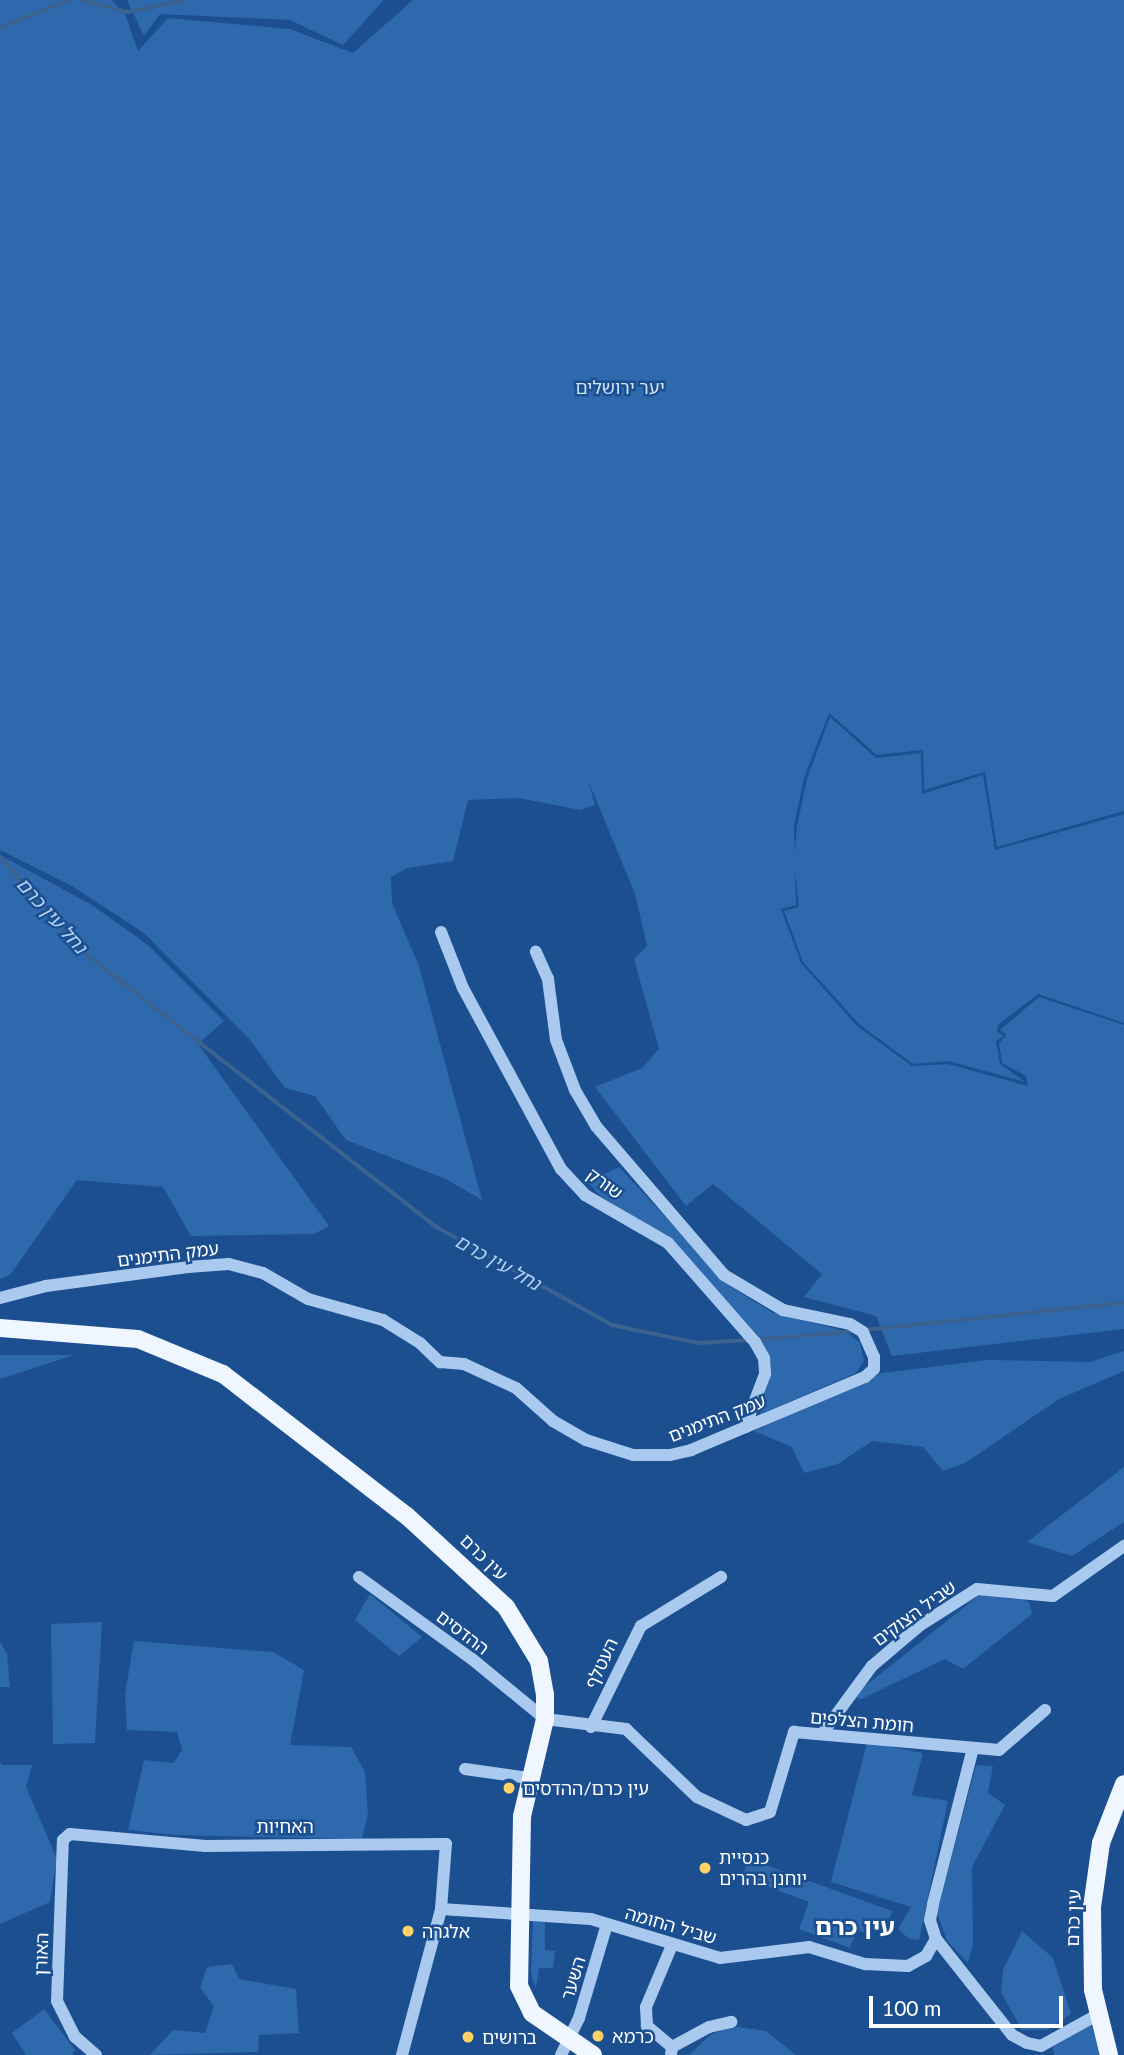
<!DOCTYPE html>
<html>
<head>
<meta charset="utf-8">
<style>
  body { margin:0 }
  #map { position:relative; width:1124px; height:2055px; overflow:hidden; background:#1b4f8f; font-family:Lato,"Noto Sans Hebrew",sans-serif }
  div>[style] { position:absolute }
  .green>* { inset:0; background:#2e69ad }
  .stream>* { height:3.5px; margin:-1.75px; padding:0 1.75px; transform-origin:1.75px; border-radius:1.75px; background:#3c6290 }
  .minor>* { height:12px; margin:-6px; padding:0 6px; transform-origin:6px; border-radius:6px; background:#a9c9ee }
  .major>* { height:18px; margin:-9px; padding:0 9px; transform-origin:9px; border-radius:9px; background:#f0f6ff }
  .dots>* { width:19px; height:19px; translate:-50% -50%; box-sizing:border-box; border:4px solid #1b4f8f; border-radius:50% }
  span { translate:-50% -50%; white-space:nowrap; text-align:center; line-height:1.15; -webkit-text-stroke:5px #1b4f8f; paint-order:stroke }
  .park-label { font-size:18px; color:#cfe3fa }
  .street-label { font-size:18px; color:#fff }
  .poi-label { font-size:18px; color:#fff }
  .left { translate:0 -50%; text-align:left }
  .water-label { font-size:19px; color:#b5d3f5; font-style:italic }
  .district-label { font-size:24px; color:#fff; font-weight:700 }
  .scale { position:absolute; left:869px; top:1996px; width:194px; height:32px; box-sizing:border-box; border:4px solid #fff; border-top:0; padding-left:9px; font-size:21px; line-height:24px; white-space:nowrap; color:#fff; -webkit-text-stroke:5px #1b4f8f; paint-order:stroke }
</style>
</head>
<body>
<div id="map">
  <div class="green">
    <div style="clip-path:polygon(0 0,111px 0,125px 14px,138px 51px,168px 18px,290px 29px,353px 53px,413px 0,1124px 0,1124px 811px,997px 847px,985px 772px,924px 790px,923px 750px,877px 755px,829px 713px,804px 778px,794px 826px,796px 905px,781px 909px,801px 963px,857px 1026px,912px 1066px,948px 1064px,1028px 1086px,1026px 1076px,1002px 1063px,999px 1043px,1007px 1035px,1000px 1030px,1039px 997px,1124px 1025px,1124px 1329px,892px 1356px,876px 1316px,804px 1297px,822px 1274px,713px 1184px,686px 1206px,595px 1087px,642px 1068px,659px 1049px,634px 959px,647px 946px,635px 894px,588px 780px,595px 805px,580px 810px,519px 798px,468px 800px,453px 861px,408px 868px,391px 877px,392px 903px,419px 966px,482px 1200px,446px 1179px,346px 1140px,315px 1096px,285px 1088px,251px 1041px,144px 933px,72px 886px,0 850px)"></div>
    <div style="clip-path:polygon(127px 0,384px 0,343px 45px,290px 20px,160px 14px,144px 36px)"></div>
    <div style="clip-path:polygon(830px 717px,876px 758px,921px 753px,922px 794px,983px 775px,995px 850px,1124px 814px,1124px 1023px,1038px 994px,998px 1025px,997px 1032px,1004px 1036px,996px 1041px,1000px 1064px,1025px 1082px,948px 1061px,913px 1064px,860px 1025px,803px 962px,784px 911px,799px 907px,794px 860px,797px 826px,807px 779px)"></div>
    <div style="clip-path:polygon(0 855px,92px 905px,148px 945px,224px 1021px,198px 1044px,329px 1226px,314px 1234px,191px 1236px,163px 1187px,77px 1180px,10px 1275px,0 1279px)"></div>
    <div style="clip-path:polygon(619px 1167px,731px 1287px,773px 1313px,845px 1331px,860px 1343px,864px 1361px,856px 1373px,760px 1414px,769px 1375px,769px 1358px,761px 1339px,669px 1238px,600px 1196px,588px 1182px)"></div>
    <div style="clip-path:polygon(1124px 1351px,1124px 1371px,1059px 1399px,965px 1463px,943px 1471px,923px 1447px,872px 1441px,838px 1464px,804px 1473px,792px 1447px,754px 1431px,882px 1373px,987px 1360px,1090px 1362px)"></div>
    <div style="clip-path:polygon(0 1355px,74px 1355px,0 1379px)"></div>
    <div style="clip-path:polygon(1124px 1467px,1124px 1522px,1072px 1556px,1027px 1542px)"></div>
    <div style="clip-path:polygon(982px 1593px,1011px 1594px,1029px 1602px,1032px 1614px,963px 1669px,945px 1659px,859px 1700px,855px 1694px)"></div>
    <div style="clip-path:polygon(370px 1594px,422px 1637px,399px 1656px,355px 1620px)"></div>
    <div style="clip-path:polygon(102px 1622px,95px 1743px,53px 1744px,51px 1624px)"></div>
    <div style="clip-path:polygon(134px 1641px,273px 1652px,304px 1670px,290px 1745px,351px 1747px,365px 1772px,368px 1814px,362px 1839px,175px 1835px,128px 1830px,144px 1760px,174px 1763px,182px 1750px,177px 1732px,127px 1730px,125px 1694px)"></div>
    <div style="clip-path:polygon(0 1642px,7px 1653px,10px 1687px,0 1687px)"></div>
    <div style="clip-path:polygon(867px 1742px,923px 1753px,912px 1795px,948px 1801px,919px 1940px,909px 1939px,898px 1929px,911px 1907px,831px 1882px)"></div>
    <div style="clip-path:polygon(0 1761px,2px 1765px,32px 1765px,26px 1787px,57px 1859px,50px 1902px,0 1924px)"></div>
    <div style="clip-path:polygon(976px 1765px,993px 1766px,988px 1793px,1005px 1805px,972px 1867px,973px 1945px,968px 1963px,947px 1941px,937px 1913px)"></div>
    <div style="clip-path:polygon(749px 1859px,892px 1911px,886px 1929px,875px 1925px,871px 1935px,857px 1930px,850px 1948px,799px 1929px,809px 1902px,742px 1877px)"></div>
    <div style="clip-path:polygon(533px 1919px,545px 1921px,545px 1950px,555px 1951px,553px 1968px,539px 1968px,536px 1988px,531px 1974px)"></div>
    <div style="clip-path:polygon(1022px 1931px,1053px 1958px,1071px 2014px,1047px 2030px,1022px 2030px,1001px 1992px,1003px 1970px)"></div>
    <div style="clip-path:polygon(232px 1964px,239px 1979px,296px 1989px,299px 2033px,259px 2035px,258px 2052px,150px 2055px,173px 2030px,205px 2033px,214px 2006px,200px 1988px,207px 1967px)"></div>
    <div style="clip-path:polygon(44px 2009px,75px 2050px,71px 2055px,26px 2055px,12px 2033px)"></div>
    <div style="clip-path:polygon(1091px 2023px,1101px 2055px,1054px 2055px,1053px 2047px)"></div>
    <div style="clip-path:polygon(732px 2026px,766px 2031px,796px 2055px,689px 2055px,710px 2035px)"></div>
  </div>
  <div class="stream">
    <div style="left:82px;top:0;width:47px;rotate:14.9deg"></div>
    <div style="left:127px;top:12px;width:59px;rotate:-11.7deg"></div>
    <div style="left:0;top:28px;width:74px;rotate:-22.1deg"></div>
    <div style="left:0;top:856px;width:124px;rotate:49.2deg"></div>
    <div style="left:81px;top:950px;width:451px;rotate:37.9deg"></div>
    <div style="left:437px;top:1227px;width:201px;rotate:29.2deg"></div>
    <div style="left:612px;top:1325px;width:88px;rotate:11.8deg"></div>
    <div style="left:698px;top:1343px;width:51px;rotate:-3.4deg"></div>
    <div style="left:865px;top:1330px;width:260px;rotate:-6deg"></div>
    <div style="left:757px;top:1340px;width:97px;rotate:-5.3deg"></div>
  </div>
  <div class="minor">
    <div style="left:441px;top:932px;width:60px;rotate:68.6deg"></div>
    <div style="left:463px;top:988px;width:206px;rotate:61.6deg"></div>
    <div style="left:561px;top:1169px;width:35px;rotate:47deg"></div>
    <div style="left:585px;top:1195px;width:96px;rotate:30deg"></div>
    <div style="left:668px;top:1243px;width:132px;rotate:48.7deg"></div>
    <div style="left:755px;top:1342px;width:18px;rotate:61deg"></div>
    <div style="left:764px;top:1358px;width:16px;rotate:86deg"></div>
    <div style="left:765px;top:1374px;width:57px;rotate:110.7deg"></div>
    <div style="left:0;top:1298px;width:48px;rotate:-14.6deg"></div>
    <div style="left:46px;top:1286px;width:143px;rotate:-7.6deg"></div>
    <div style="left:188px;top:1267px;width:41px;rotate:-4.2deg"></div>
    <div style="left:229px;top:1264px;width:35px;rotate:15deg"></div>
    <div style="left:263px;top:1273px;width:52px;rotate:30deg"></div>
    <div style="left:308px;top:1299px;width:78px;rotate:15.6deg"></div>
    <div style="left:383px;top:1320px;width:44px;rotate:31.9deg"></div>
    <div style="left:420px;top:1343px;width:28px;rotate:44deg"></div>
    <div style="left:440px;top:1362px;width:24px;rotate:5deg"></div>
    <div style="left:464px;top:1364px;width:57px;rotate:24.8deg"></div>
    <div style="left:516px;top:1388px;width:50px;rotate:41.7deg"></div>
    <div style="left:553px;top:1421px;width:38px;rotate:30deg"></div>
    <div style="left:586px;top:1440px;width:49px;rotate:17.7deg"></div>
    <div style="left:633px;top:1455px;width:37px"></div>
    <div style="left:670px;top:1455px;width:22px;rotate:-13deg"></div>
    <div style="left:691px;top:1450px;width:189px;rotate:-22.8deg"></div>
    <div style="left:865px;top:1377px;width:12px;rotate:-42deg"></div>
    <div style="left:874px;top:1369px;width:12px;rotate:-90deg"></div>
    <div style="left:874px;top:1357px;width:27px;rotate:-114deg"></div>
    <div style="left:863px;top:1332px;width:15px;rotate:-148deg"></div>
    <div style="left:850px;top:1324px;width:68px;rotate:-168.2deg"></div>
    <div style="left:783px;top:1310px;width:69px;rotate:-149.3deg"></div>
    <div style="left:724px;top:1275px;width:196px;rotate:-130.7deg"></div>
    <div style="left:596px;top:1126px;width:42px;rotate:-120.3deg"></div>
    <div style="left:575px;top:1090px;width:53px;rotate:-110.8deg"></div>
    <div style="left:556px;top:1040px;width:62px;rotate:-97.5deg"></div>
    <div style="left:548px;top:979px;width:30px;rotate:-114deg"></div>
    <div style="left:359px;top:1577px;width:140px;rotate:36deg"></div>
    <div style="left:472px;top:1659px;width:94px;rotate:39.4deg"></div>
    <div style="left:545px;top:1719px;width:82px;rotate:7deg"></div>
    <div style="left:626px;top:1729px;width:98px;rotate:43.8deg"></div>
    <div style="left:697px;top:1797px;width:54px;rotate:25.1deg"></div>
    <div style="left:746px;top:1820px;width:25px;rotate:-18deg"></div>
    <div style="left:770px;top:1812px;width:84px;rotate:-73.3deg"></div>
    <div style="left:794px;top:1732px;width:206px;rotate:5deg"></div>
    <div style="left:999px;top:1750px;width:61px;rotate:-41deg"></div>
    <div style="left:591px;top:1727px;width:113px;rotate:-63.7deg"></div>
    <div style="left:641px;top:1626px;width:94px;rotate:-31.5deg"></div>
    <div style="left:822px;top:1734px;width:84px;rotate:-53.7deg"></div>
    <div style="left:872px;top:1666px;width:62px;rotate:-40.4deg"></div>
    <div style="left:919px;top:1626px;width:69px;rotate:-32.5deg"></div>
    <div style="left:977px;top:1589px;width:76px;rotate:5.3deg"></div>
    <div style="left:1053px;top:1596px;width:87px;rotate:-35.2deg"></div>
    <div style="left:465px;top:1769px;width:64px;rotate:8.1deg"></div>
    <div style="left:936px;top:1939px;width:122px;rotate:51.6deg"></div>
    <div style="left:1012px;top:2035px;width:17px;rotate:28deg"></div>
    <div style="left:1027px;top:2043px;width:14px;rotate:12deg"></div>
    <div style="left:1041px;top:2046px;width:64px;rotate:-29deg"></div>
    <div style="left:672px;top:2047px;width:42px;rotate:-28.4deg"></div>
    <div style="left:709px;top:2027px;width:23px;rotate:-13deg"></div>
    <div style="left:96px;top:2055px;width:28px;rotate:-139deg"></div>
    <div style="left:75px;top:2037px;width:40px;rotate:-116.6deg"></div>
    <div style="left:57px;top:2001px;width:161px;rotate:-87.9deg"></div>
    <div style="left:63px;top:1840px;width:9px;rotate:-41deg"></div>
    <div style="left:70px;top:1834px;width:136px;rotate:5.1deg"></div>
    <div style="left:205px;top:1846px;width:241px;rotate:-0.5deg"></div>
    <div style="left:446px;top:1844px;width:65px;rotate:94.4deg"></div>
    <div style="left:402px;top:2055px;width:151px;rotate:-75deg"></div>
    <div style="left:441px;top:1909px;width:150px;rotate:3.8deg"></div>
    <div style="left:591px;top:1919px;width:135px;rotate:16.8deg"></div>
    <div style="left:720px;top:1958px;width:90px;rotate:-7deg"></div>
    <div style="left:809px;top:1947px;width:59px;rotate:16.9deg"></div>
    <div style="left:865px;top:1964px;width:43px;rotate:2.7deg"></div>
    <div style="left:908px;top:1966px;width:21px;rotate:-29deg"></div>
    <div style="left:926px;top:1956px;width:20px;rotate:-60deg"></div>
    <div style="left:936px;top:1939px;width:20px;rotate:-108deg"></div>
    <div style="left:930px;top:1920px;width:16px;rotate:-79deg"></div>
    <div style="left:933px;top:1904px;width:161px;rotate:-75.6deg"></div>
    <div style="left:561px;top:2055px;width:41px;rotate:-64.1deg"></div>
    <div style="left:579px;top:2018px;width:98px;rotate:-73.4deg"></div>
    <div style="left:671px;top:2055px;width:8px;rotate:-83deg"></div>
    <div style="left:672px;top:2047px;width:33px;rotate:-140deg"></div>
    <div style="left:647px;top:2026px;width:19px;rotate:-93deg"></div>
    <div style="left:646px;top:2007px;width:67px;rotate:-67.2deg"></div>
  </div>
  <div class="major">
    <div style="left:0;top:1328px;width:138px;rotate:4.6deg"></div>
    <div style="left:138px;top:1339px;width:92px;rotate:22.4deg"></div>
    <div style="left:223px;top:1374px;width:232px;rotate:37.7deg"></div>
    <div style="left:407px;top:1516px;width:134px;rotate:42.6deg"></div>
    <div style="left:506px;top:1607px;width:63px;rotate:58.6deg"></div>
    <div style="left:539px;top:1661px;width:34px;rotate:80deg"></div>
    <div style="left:545px;top:1694px;width:25px;rotate:90deg"></div>
    <div style="left:545px;top:1719px;width:100px;rotate:103.3deg"></div>
    <div style="left:522px;top:1816px;width:170px;rotate:91deg"></div>
    <div style="left:519px;top:1986px;width:30px;rotate:64deg"></div>
    <div style="left:532px;top:2013px;width:74px;rotate:34.5deg"></div>
    <div style="left:1109px;top:2055px;width:67px;rotate:-103.8deg"></div>
    <div style="left:1093px;top:1990px;width:83px;rotate:-90.7deg"></div>
    <div style="left:1092px;top:1907px;width:65px;rotate:-82deg"></div>
    <div style="left:1101px;top:1843px;width:63px;rotate:-68.7deg"></div>
  </div>
  <div class="dots">
    <div style="left:509px;top:1788px;background:#ffd166"></div>
    <div style="left:705px;top:1868px;background:#ffd166"></div>
    <div style="left:408px;top:1931px;background:#ffd166"></div>
    <div style="left:598px;top:2036px;background:#ffd166"></div>
    <div style="left:468px;top:2037px;background:#ffd166"></div>
  </div>
  <div class="park-label">
    <span style="left:620px;top:387px">יער ירושלים</span>
  </div>
  <div class="street-label">
    <span style="left:605px;top:1183px;rotate:36deg">שורק</span>
    <span style="left:168px;top:1254px;rotate:-7deg">עמק התימנים</span>
    <span style="left:717px;top:1418px;rotate:-21deg">עמק התימנים</span>
    <span style="left:484px;top:1557px;rotate:44deg">עין כרם</span>
    <span style="left:914px;top:1613px;rotate:-36deg">שביל הצוקים</span>
    <span style="left:463px;top:1632px;rotate:37deg">ההדסים</span>
    <span style="left:601px;top:1663px;rotate:-65deg">העטלף</span>
    <span style="left:862px;top:1721px;rotate:5deg">חומת הצלפים</span>
    <span style="left:285px;top:1826px">האחיות</span>
    <span style="left:1073px;top:1918px;rotate:-88deg">עין כרם</span>
    <span style="left:671px;top:1925px;rotate:16deg">שביל החומה</span>
    <span style="left:41px;top:1954px;rotate:-88deg">האורן</span>
    <span style="left:573px;top:1978px;rotate:-73deg">השער</span>
  </div>
  <div class="poi-label">
    <span class="left" style="left:523px;top:1788px">עין כרם/ההדסים</span>
    <span class="left" style="left:719px;top:1868px">כנסיית<br>יוחנן בהרים</span>
    <span class="left" style="left:422px;top:1931px">אלגרה</span>
    <span class="left" style="left:612px;top:2036px">כרמא</span>
    <span class="left" style="left:482px;top:2037px">ברושים</span>
  </div>
  <div class="water-label">
    <span style="left:52px;top:915px;rotate:48deg">נחל עין כרם</span>
    <span style="left:498px;top:1262px;rotate:29deg">נחל עין כרם</span>
  </div>
  <div class="district-label">
    <span style="left:855px;top:1926px">עין כרם</span>
  </div>
  <div class="scale">100 m</div>
</div>
</body>
</html>
